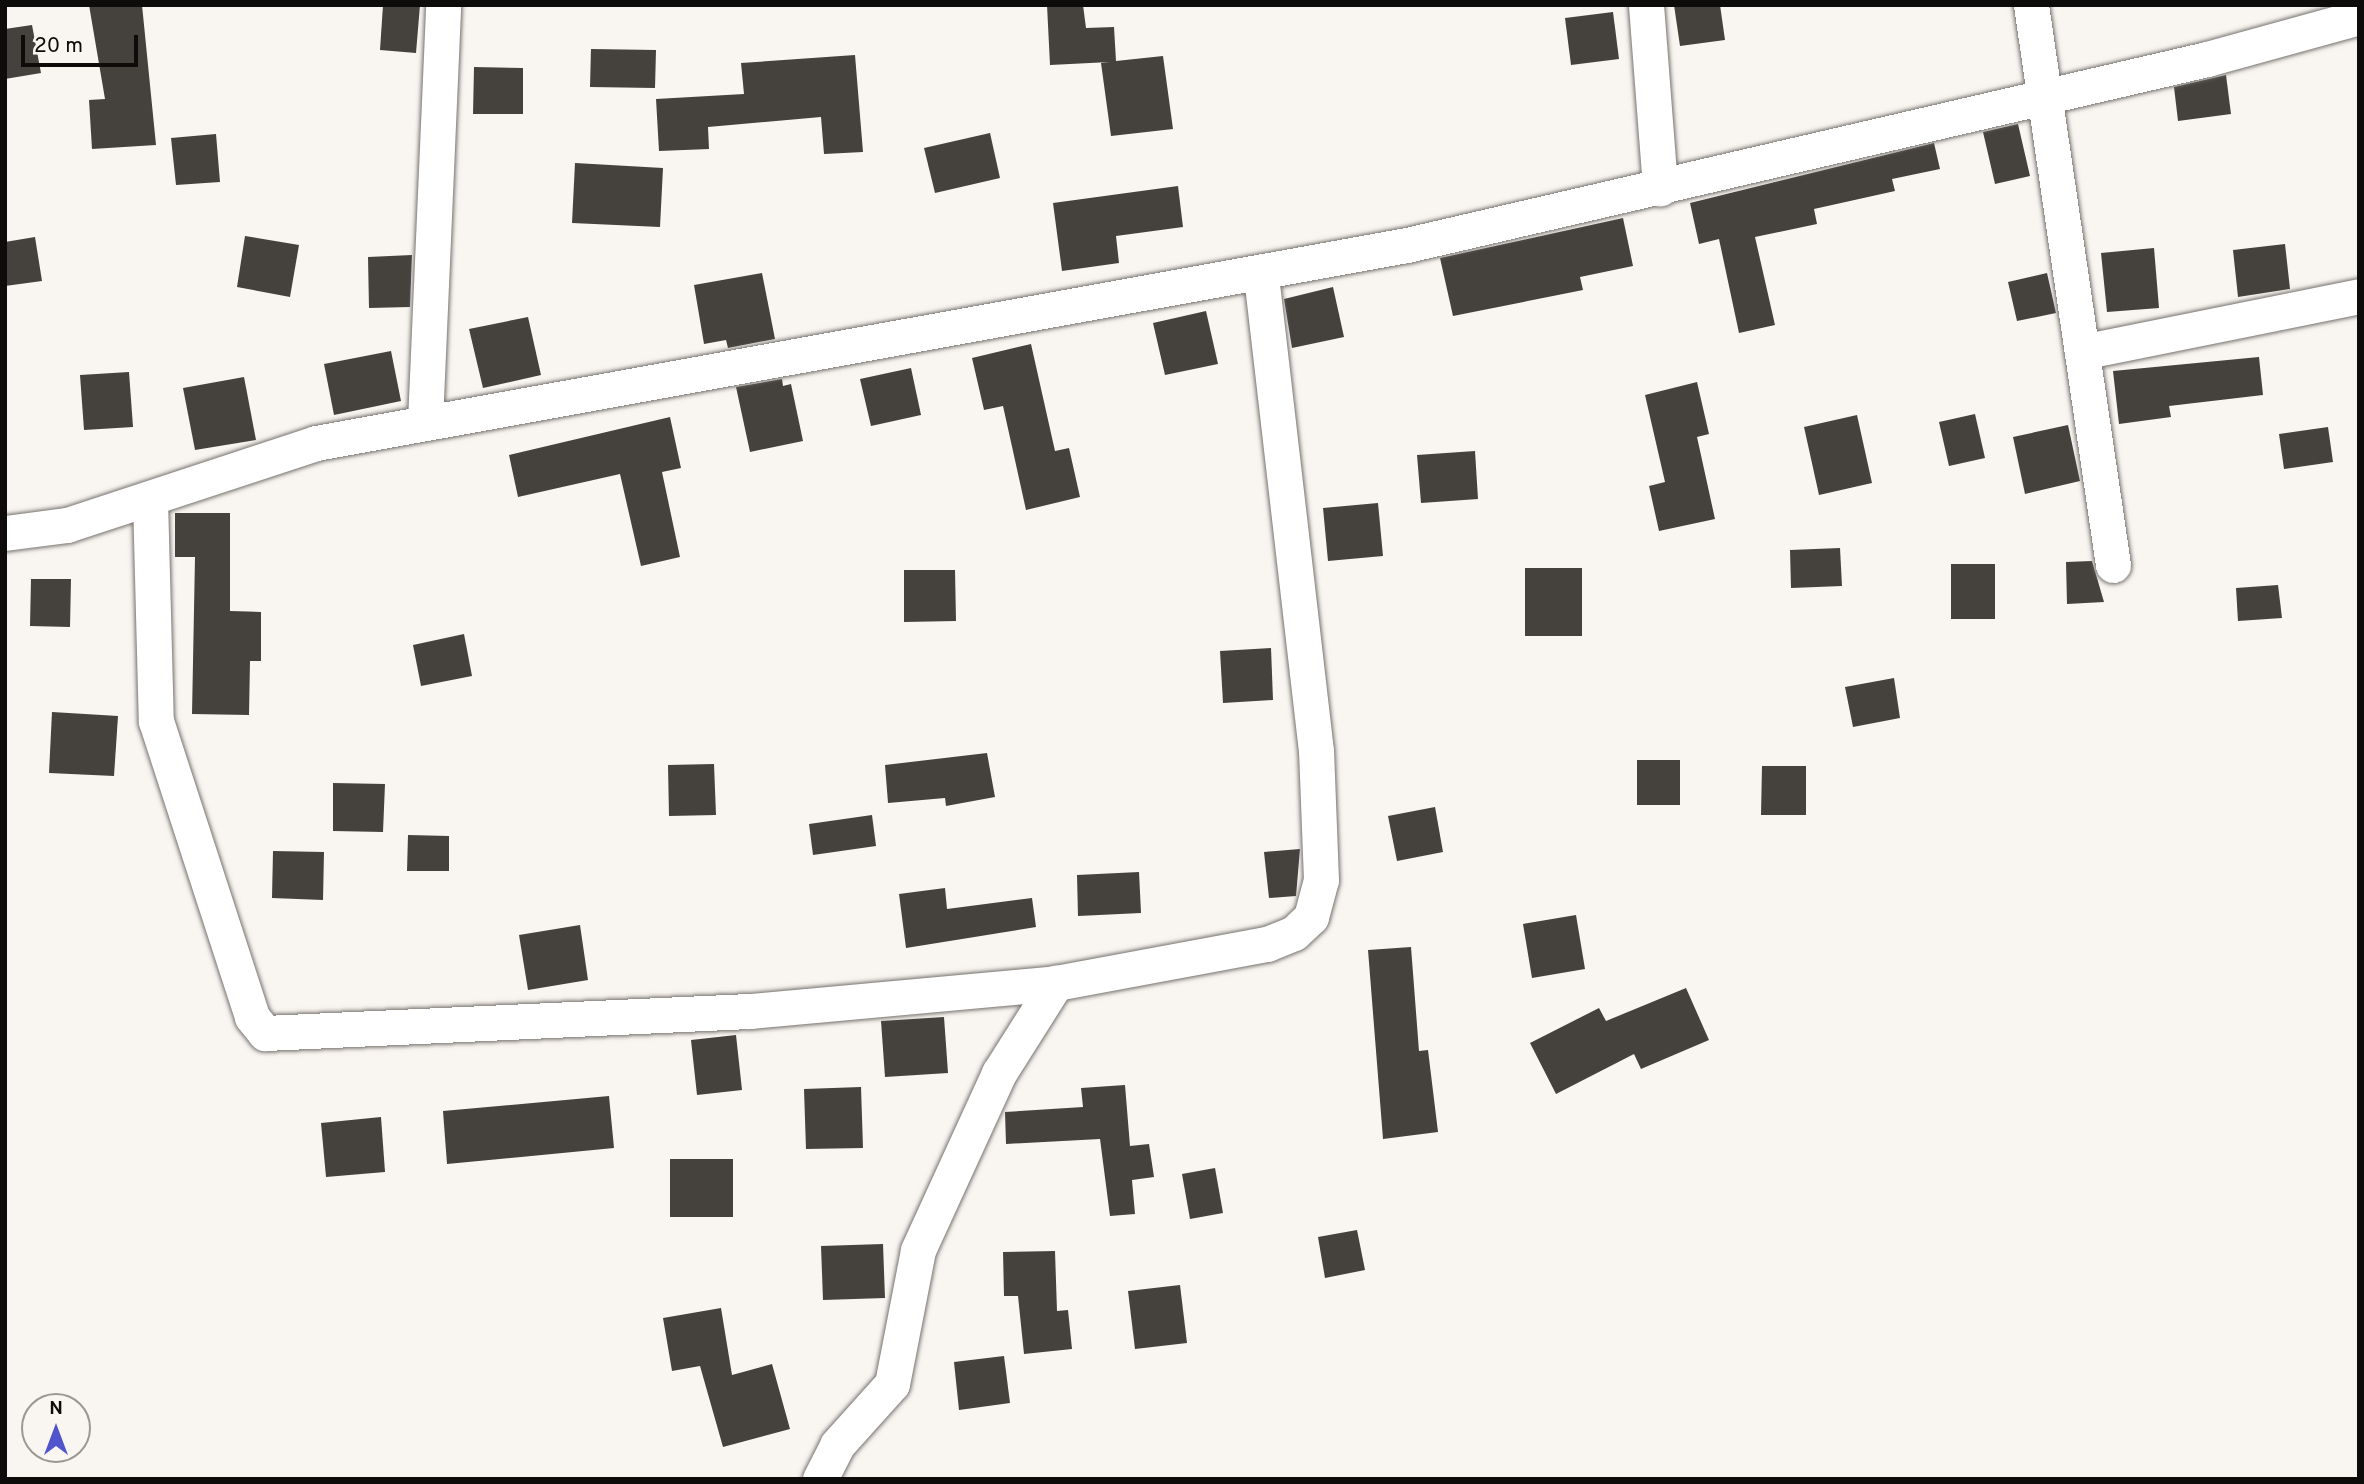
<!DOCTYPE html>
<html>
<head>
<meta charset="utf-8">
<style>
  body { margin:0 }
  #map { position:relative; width:2364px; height:1484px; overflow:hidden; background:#f9f5f0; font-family:Overpass,sans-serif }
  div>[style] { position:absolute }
  .building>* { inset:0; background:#45423e }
  .roads { filter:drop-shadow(0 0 2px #76726e) drop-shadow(0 0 2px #76726e) }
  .street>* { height:35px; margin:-17.5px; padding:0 17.5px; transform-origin:17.5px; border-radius:17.5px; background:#fff }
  span { translate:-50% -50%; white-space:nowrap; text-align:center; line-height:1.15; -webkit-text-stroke:7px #f9f5f0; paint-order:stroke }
  .frame { position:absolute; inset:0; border:7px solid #0d0c0a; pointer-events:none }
  .north { position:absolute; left:21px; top:1393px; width:70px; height:70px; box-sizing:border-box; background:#f9f5f0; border:2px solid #9b9894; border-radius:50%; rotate:0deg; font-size:19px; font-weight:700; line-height:28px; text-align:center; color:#0d0c0a }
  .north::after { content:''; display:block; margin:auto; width:24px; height:32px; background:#5055cb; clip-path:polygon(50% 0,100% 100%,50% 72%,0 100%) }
  .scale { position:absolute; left:21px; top:35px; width:117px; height:32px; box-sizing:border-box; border:4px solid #0d0c0a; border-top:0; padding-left:9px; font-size:21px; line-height:24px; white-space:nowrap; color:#0d0c0a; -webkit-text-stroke:5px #f9f5f0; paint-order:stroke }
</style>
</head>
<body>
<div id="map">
  <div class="building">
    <div style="clip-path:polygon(89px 5px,142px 5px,156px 145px,92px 149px,89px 100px,105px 99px)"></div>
    <div style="clip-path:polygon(383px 5px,420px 5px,416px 53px,380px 50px)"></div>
    <div style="clip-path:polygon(1047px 5px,1083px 5px,1086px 28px,1114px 27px,1116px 61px,1163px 56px,1173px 129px,1111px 136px,1101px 63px,1110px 62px,1050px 65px)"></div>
    <div style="clip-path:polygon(1674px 5px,1720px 5px,1725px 40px,1680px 46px)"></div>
    <div style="clip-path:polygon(1613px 12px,1619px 59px,1571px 65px,1565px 18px)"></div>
    <div style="clip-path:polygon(32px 25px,41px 73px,5px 79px,5px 29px)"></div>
    <div style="clip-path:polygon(591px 49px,656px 50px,655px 88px,590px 87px)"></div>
    <div style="clip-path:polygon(855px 55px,863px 152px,824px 154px,821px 117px,708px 127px,709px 149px,659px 151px,656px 99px,744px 94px,741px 63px)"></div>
    <div style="clip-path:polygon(474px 67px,523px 68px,523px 114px,473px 114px)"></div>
    <div style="clip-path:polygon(2226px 75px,2231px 114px,2178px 121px,2174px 87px)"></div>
    <div style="clip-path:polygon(2018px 124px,2030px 176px,1995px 184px,1983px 132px)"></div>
    <div style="clip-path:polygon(990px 133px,1000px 178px,935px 193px,924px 148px)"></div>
    <div style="clip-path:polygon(216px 134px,220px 182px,176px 185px,171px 138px)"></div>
    <div style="clip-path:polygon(1934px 143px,1940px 169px,1892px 179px,1895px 191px,1814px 209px,1817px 224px,1755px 237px,1775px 325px,1739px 333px,1719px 239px,1699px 244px,1690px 203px)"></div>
    <div style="clip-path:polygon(575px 163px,663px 168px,660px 227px,572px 223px)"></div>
    <div style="clip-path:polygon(1178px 186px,1183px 227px,1116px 236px,1119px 263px,1062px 271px,1053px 203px)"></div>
    <div style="clip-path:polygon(1623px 218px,1633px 266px,1580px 277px,1583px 290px,1453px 316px,1440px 258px)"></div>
    <div style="clip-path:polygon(245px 236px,299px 245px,290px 297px,237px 287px)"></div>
    <div style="clip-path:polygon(35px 237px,42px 281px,5px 286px,5px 242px)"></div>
    <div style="clip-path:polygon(2285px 244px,2290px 289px,2238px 297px,2233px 250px)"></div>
    <div style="clip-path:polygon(2154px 248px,2159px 308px,2107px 312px,2101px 253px)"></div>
    <div style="clip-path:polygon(412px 255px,410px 307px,369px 308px,368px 257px)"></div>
    <div style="clip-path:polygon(762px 273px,775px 339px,728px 348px,726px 340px,704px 344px,694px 285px)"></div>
    <div style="clip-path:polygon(2047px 273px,2056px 313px,2017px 321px,2008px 282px)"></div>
    <div style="clip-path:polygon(1333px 287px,1344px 337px,1292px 348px,1284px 299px)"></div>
    <div style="clip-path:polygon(1206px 311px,1218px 364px,1165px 375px,1153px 323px)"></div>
    <div style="clip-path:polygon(528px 317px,541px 375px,483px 388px,469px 329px)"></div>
    <div style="clip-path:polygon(1031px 344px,1055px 451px,1069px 448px,1080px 497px,1026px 510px,1003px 406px,984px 410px,972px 358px)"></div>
    <div style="clip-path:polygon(391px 351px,401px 401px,334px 415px,324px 364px)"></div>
    <div style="clip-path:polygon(2259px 357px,2263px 395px,2169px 406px,2171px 417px,2119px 424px,2113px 371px)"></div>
    <div style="clip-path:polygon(911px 368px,921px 415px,871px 426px,860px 379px)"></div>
    <div style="clip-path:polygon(129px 372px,133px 427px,84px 430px,80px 375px)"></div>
    <div style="clip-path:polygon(244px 377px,256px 440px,195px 450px,183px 388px)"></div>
    <div style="clip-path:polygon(782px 379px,783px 386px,791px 384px,803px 441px,750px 452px,736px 387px)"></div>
    <div style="clip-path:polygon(1697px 382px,1709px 434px,1697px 437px,1715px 519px,1659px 531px,1649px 486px,1665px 482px,1645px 395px)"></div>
    <div style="clip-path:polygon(1975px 414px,1985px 458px,1949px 466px,1939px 422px)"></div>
    <div style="clip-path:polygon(1857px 415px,1872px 483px,1819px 495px,1804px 427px)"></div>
    <div style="clip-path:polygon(670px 417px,681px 468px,662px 472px,680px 557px,641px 566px,620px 474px,518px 497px,509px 455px)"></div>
    <div style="clip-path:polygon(2068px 425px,2080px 481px,2025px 494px,2013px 437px)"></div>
    <div style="clip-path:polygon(2328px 427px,2333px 462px,2284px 469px,2279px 434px)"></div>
    <div style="clip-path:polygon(1475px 451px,1478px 499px,1421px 503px,1417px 455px)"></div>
    <div style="clip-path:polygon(1378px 503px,1383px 556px,1328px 561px,1323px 508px)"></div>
    <div style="clip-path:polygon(175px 513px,230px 513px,230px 611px,261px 612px,261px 661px,250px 661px,249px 715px,192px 714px,195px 557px,175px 557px)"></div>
    <div style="clip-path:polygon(1840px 548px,1842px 586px,1791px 588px,1790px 550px)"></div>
    <div style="clip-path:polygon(2092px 561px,2104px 602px,2067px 604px,2066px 562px)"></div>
    <div style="clip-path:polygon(1951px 564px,1995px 564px,1995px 619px,1951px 619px)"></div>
    <div style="clip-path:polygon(1525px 568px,1582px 568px,1582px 636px,1525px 636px)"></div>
    <div style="clip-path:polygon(904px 570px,955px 570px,956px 621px,904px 622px)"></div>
    <div style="clip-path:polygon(31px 579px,71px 579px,70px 627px,30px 626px)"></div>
    <div style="clip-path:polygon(2278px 585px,2282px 618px,2238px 621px,2236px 588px)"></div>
    <div style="clip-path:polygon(464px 634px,472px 676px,421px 686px,413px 645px)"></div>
    <div style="clip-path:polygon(1271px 648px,1273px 700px,1223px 703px,1220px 651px)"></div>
    <div style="clip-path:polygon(1894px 678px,1900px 718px,1853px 727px,1845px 687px)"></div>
    <div style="clip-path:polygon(52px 712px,118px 716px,114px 776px,49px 773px)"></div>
    <div style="clip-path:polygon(987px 753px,995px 797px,946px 806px,945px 798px,888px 803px,885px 765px)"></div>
    <div style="clip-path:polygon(1637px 760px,1680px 760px,1680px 805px,1637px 805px)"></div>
    <div style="clip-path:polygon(714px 764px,716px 815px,669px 816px,668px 765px)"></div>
    <div style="clip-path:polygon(1762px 766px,1806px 766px,1806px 815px,1761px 815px)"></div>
    <div style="clip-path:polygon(333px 783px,385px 784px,383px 832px,333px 831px)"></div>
    <div style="clip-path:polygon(1435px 807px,1443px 852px,1397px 861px,1388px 816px)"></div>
    <div style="clip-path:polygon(872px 815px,876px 846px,813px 855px,809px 824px)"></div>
    <div style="clip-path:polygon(408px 835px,449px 836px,449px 871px,407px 871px)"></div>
    <div style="clip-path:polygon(1300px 849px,1296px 896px,1269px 898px,1264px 852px)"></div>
    <div style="clip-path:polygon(273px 851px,324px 852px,323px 900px,272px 898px)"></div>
    <div style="clip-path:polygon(1139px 872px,1141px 913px,1078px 916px,1077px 875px)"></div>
    <div style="clip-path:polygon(945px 888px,947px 909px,1032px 898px,1036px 927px,906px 948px,899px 894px)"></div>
    <div style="clip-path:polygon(1576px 915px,1585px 969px,1532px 978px,1523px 924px)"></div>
    <div style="clip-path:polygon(580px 925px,588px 980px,528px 990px,519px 935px)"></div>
    <div style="clip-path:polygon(1411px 947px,1419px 1051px,1428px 1050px,1438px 1132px,1383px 1139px,1368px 950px)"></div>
    <div style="clip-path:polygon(1686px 988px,1709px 1040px,1641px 1069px,1634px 1054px,1556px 1094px,1530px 1043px,1599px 1008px,1606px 1021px)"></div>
    <div style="clip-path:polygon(944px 1017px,948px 1073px,885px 1077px,881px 1021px)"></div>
    <div style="clip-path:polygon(736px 1035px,742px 1090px,697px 1095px,691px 1040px)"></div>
    <div style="clip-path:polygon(1125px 1085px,1130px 1146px,1149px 1144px,1154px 1177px,1132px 1180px,1135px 1214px,1110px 1216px,1100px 1139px,1006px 1144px,1005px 1112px,1083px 1107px,1081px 1088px)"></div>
    <div style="clip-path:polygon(861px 1087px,863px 1148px,806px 1149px,804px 1089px)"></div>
    <div style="clip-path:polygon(609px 1096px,614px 1148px,447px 1164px,443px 1111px)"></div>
    <div style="clip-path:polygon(381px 1117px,385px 1172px,326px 1177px,321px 1123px)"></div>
    <div style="clip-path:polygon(670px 1159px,733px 1159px,733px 1217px,670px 1217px)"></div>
    <div style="clip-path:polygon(1215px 1168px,1223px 1213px,1190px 1219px,1182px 1174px)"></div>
    <div style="clip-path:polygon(1357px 1230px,1365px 1270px,1325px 1278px,1318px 1237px)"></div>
    <div style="clip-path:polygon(883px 1244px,885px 1298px,823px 1300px,821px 1246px)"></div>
    <div style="clip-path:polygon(1055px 1251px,1057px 1311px,1068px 1310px,1072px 1349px,1024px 1354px,1018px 1296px,1004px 1296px,1003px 1252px)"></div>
    <div style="clip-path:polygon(1180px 1285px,1187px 1343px,1135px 1349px,1128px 1291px)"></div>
    <div style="clip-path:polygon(721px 1308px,732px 1375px,772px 1364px,790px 1429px,723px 1447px,700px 1366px,672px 1371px,663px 1318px)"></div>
    <div style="clip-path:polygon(1004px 1356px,1010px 1403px,959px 1410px,954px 1362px)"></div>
  </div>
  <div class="roads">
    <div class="street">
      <div style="left:1646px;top:5px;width:184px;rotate:85.6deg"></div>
      <div style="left:2031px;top:5px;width:566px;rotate:81.67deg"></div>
      <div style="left:2082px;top:352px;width:283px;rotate:-11.4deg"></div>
      <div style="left:425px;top:422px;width:417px;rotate:-87.5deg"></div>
      <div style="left:150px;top:499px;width:222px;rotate:88.5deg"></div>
      <div style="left:156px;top:721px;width:311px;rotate:72deg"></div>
      <div style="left:252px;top:1017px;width:21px;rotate:51deg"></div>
      <div style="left:265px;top:1033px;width:485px;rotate:-2.6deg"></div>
      <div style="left:750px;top:1011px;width:307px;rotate:-5.2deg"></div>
      <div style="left:1056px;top:983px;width:215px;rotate:-10.5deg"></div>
      <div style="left:1267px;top:944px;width:29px;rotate:-22deg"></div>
      <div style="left:1294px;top:933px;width:23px;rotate:-43deg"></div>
      <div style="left:1311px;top:917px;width:38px;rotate:-75deg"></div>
      <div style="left:1321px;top:880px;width:129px;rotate:-92.2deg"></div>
      <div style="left:1316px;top:751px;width:482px;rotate:-96.6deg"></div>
      <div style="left:5px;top:533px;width:63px;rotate:-7.4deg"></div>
      <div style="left:67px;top:525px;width:262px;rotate:-18.2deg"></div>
      <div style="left:316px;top:443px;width:1109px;rotate:-10.29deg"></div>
      <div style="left:1407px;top:245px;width:821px;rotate:-13.09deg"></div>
      <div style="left:2207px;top:59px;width:158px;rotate:-15.4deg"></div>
      <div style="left:820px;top:1479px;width:38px;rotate:-63deg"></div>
      <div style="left:837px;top:1445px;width:82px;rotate:-48deg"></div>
      <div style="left:892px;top:1384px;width:136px;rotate:-79deg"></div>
      <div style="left:918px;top:1250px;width:195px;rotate:-65.4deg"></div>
      <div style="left:999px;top:1073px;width:107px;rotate:-57.7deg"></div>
    </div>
  </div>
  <div class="frame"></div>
  <div class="north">N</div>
  <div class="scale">20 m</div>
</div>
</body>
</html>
